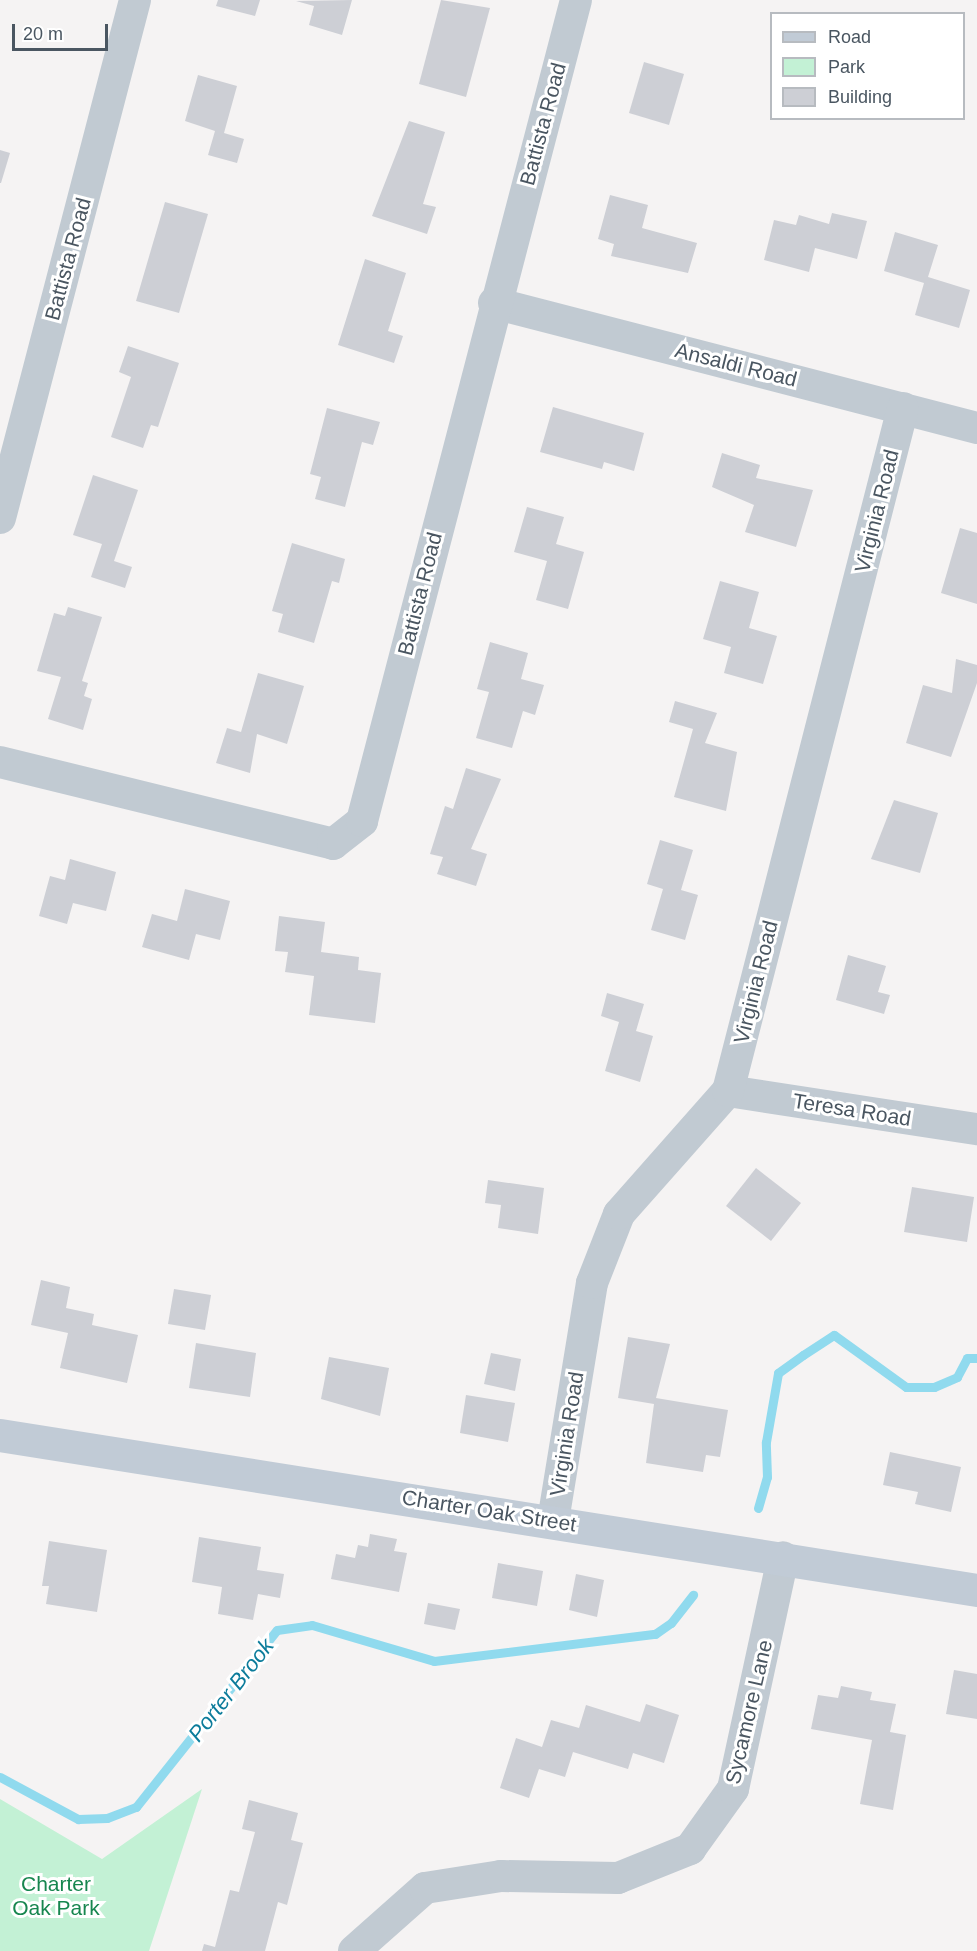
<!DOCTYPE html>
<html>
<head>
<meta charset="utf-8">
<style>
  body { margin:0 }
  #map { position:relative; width:977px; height:1951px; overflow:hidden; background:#f5f3f3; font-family:Arial,sans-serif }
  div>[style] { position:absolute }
  .green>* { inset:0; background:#c3f1d5 }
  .stream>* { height:9px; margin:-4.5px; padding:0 4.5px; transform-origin:4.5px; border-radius:4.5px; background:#90daee }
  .building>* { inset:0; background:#cdcfd5 }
  .street>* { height:32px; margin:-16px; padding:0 16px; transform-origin:16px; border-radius:16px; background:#c1cad2 }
  .secondary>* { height:33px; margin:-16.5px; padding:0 16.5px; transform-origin:16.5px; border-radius:16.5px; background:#c1cbd6 }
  span { translate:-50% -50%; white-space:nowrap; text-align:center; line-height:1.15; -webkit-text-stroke:6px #fff; paint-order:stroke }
  .street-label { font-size:21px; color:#4a5661 }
  .park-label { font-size:21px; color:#17864f }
  .water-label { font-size:22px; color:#0c7c9b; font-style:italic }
  .legend { position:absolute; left:770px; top:12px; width:195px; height:108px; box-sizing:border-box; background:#fff; border:2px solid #b7bbc0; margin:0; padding:8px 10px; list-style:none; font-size:18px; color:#4a5661 }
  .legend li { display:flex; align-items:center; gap:12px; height:30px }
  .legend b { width:30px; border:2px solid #b7bbc0 }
  .scale { position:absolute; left:12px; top:24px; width:96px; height:27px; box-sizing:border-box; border:3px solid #4a5661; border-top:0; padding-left:8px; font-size:18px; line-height:21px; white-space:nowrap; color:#4a5661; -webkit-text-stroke:4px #fff; paint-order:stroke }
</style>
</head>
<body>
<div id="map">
  <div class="green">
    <div style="clip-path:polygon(202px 1789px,149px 1951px,0 1951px,0 1799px,102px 1859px)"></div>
  </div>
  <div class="stream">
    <div style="left:758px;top:1508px;width:32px;rotate:-74deg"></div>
    <div style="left:767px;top:1477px;width:35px;rotate:-92deg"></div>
    <div style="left:766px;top:1442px;width:70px;rotate:-80.1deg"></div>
    <div style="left:778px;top:1373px;width:31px;rotate:-36deg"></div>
    <div style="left:803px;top:1355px;width:37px;rotate:-33deg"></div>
    <div style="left:834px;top:1335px;width:89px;rotate:35.8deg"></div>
    <div style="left:906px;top:1387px;width:28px"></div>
    <div style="left:934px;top:1387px;width:25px;rotate:-23deg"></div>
    <div style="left:957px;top:1377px;width:21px;rotate:-62deg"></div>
    <div style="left:967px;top:1358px;width:10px"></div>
    <div style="left:0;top:1777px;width:89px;rotate:28.3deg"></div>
    <div style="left:78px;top:1819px;width:29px;rotate:-2deg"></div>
    <div style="left:107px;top:1818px;width:31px;rotate:-21deg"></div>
    <div style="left:136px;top:1807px;width:226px;rotate:-51.5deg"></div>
    <div style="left:277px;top:1630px;width:35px;rotate:-8deg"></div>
    <div style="left:312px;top:1625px;width:127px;rotate:16.4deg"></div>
    <div style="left:434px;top:1661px;width:223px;rotate:-7deg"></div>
    <div style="left:655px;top:1634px;width:19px;rotate:-35deg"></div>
    <div style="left:671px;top:1623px;width:36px;rotate:-52deg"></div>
  </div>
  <div class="building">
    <div style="clip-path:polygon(218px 0,260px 0,255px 16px,216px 6px)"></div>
    <div style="clip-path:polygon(352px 0,342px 35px,309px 25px,314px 6px,296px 1px)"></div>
    <div style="clip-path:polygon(441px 0,490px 8px,466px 97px,419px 84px)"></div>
    <div style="clip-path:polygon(644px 62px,684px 74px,669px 125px,629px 113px)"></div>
    <div style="clip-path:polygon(198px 75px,237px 86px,224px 133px,244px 139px,237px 163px,208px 155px,215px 131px,185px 121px)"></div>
    <div style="clip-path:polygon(409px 121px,445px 132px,423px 204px,436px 207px,427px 234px,372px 216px)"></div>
    <div style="clip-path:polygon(0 150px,10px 153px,1px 183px,0 183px)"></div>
    <div style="clip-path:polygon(610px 195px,648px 205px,642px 228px,697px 243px,688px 273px,611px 256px,614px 244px,598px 239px)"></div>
    <div style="clip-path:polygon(165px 202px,208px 214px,179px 313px,136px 301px)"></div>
    <div style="clip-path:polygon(832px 213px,867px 221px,857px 259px,815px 248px,809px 272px,764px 260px,774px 220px,796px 225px,799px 215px,829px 224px)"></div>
    <div style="clip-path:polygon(895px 232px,938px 245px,928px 277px,970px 290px,959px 328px,915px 315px,924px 283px,884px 271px)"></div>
    <div style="clip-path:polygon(365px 259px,406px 273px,388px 331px,403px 336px,394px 363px,338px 345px)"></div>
    <div style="clip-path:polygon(128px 346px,179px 363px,158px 427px,151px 425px,143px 448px,111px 437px,131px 377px,119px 372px)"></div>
    <div style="clip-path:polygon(553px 407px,644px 433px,634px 471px,604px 462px,602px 469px,540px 452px)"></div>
    <div style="clip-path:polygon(327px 408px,380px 422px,373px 445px,362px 442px,345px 507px,315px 499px,321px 477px,310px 474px)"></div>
    <div style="clip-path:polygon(722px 453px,760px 465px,756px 478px,813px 490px,796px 547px,745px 532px,754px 505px,712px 487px)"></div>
    <div style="clip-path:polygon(93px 475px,138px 490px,114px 561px,132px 567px,125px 588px,91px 577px,102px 544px,73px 535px)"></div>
    <div style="clip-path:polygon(527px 507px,564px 517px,556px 544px,584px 552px,568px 609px,536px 600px,547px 561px,514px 552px)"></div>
    <div style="clip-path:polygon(960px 528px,977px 533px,977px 604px,941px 593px)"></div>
    <div style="clip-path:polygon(292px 543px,345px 559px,339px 583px,332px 581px,314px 643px,278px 632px,283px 614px,272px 611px)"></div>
    <div style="clip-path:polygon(720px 581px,759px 592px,749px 628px,777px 636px,763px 684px,724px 673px,731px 647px,703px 639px)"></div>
    <div style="clip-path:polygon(68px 607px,102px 617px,82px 681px,88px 683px,84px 696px,92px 699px,83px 730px,48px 719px,61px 677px,37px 671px,54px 613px,65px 616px)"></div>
    <div style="clip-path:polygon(490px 642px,528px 653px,521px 679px,544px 685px,535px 715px,523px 711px,512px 748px,476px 738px,489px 692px,477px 689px)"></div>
    <div style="clip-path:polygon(956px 659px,977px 665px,977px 683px,951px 757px,906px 743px,923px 685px,952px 693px)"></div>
    <div style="clip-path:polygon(258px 673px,304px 686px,287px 744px,257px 734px,250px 773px,216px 763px,227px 728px,241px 732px)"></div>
    <div style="clip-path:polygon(675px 701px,717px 713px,705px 743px,737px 752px,726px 811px,674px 797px,693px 729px,669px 722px)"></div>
    <div style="clip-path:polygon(466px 768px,501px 779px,471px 849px,487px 854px,476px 886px,437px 874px,443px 857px,430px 854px,445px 806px,453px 809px)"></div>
    <div style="clip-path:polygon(894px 800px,938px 813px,920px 873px,871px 859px)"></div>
    <div style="clip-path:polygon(660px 840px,693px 850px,681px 890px,698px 895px,685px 940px,651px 930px,663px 889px,647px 884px)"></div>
    <div style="clip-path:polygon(70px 859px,116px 872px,106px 911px,73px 903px,67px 924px,39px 916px,50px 876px,65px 880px)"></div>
    <div style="clip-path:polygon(185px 889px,230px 901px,220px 940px,196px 934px,189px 960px,142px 947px,152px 914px,177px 921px)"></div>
    <div style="clip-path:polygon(279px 916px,325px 922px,321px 952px,359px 957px,358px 970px,381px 973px,375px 1023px,309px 1015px,314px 976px,285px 972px,288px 952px,275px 951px)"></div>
    <div style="clip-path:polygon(848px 955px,886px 966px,878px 992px,890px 995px,884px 1014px,836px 1000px)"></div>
    <div style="clip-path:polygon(607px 993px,644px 1004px,636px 1031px,653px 1036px,640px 1082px,605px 1071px,619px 1022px,601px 1016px)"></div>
    <div style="clip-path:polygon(756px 1168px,801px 1203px,771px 1241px,726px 1206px)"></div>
    <div style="clip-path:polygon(488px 1180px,544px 1188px,538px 1234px,498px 1228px,501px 1205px,485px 1203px)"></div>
    <div style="clip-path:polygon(912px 1187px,974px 1197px,967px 1242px,904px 1232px)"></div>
    <div style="clip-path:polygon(41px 1280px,70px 1287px,66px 1308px,94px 1314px,92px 1325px,138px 1335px,127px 1383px,60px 1368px,68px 1333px,31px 1325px)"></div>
    <div style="clip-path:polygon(174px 1289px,211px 1295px,205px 1330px,168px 1324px)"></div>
    <div style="clip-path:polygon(628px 1337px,670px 1344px,656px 1398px,728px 1410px,720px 1457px,706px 1455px,703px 1472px,646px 1463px,654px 1404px,618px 1398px)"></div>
    <div style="clip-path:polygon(196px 1343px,256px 1353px,250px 1397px,189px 1388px)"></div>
    <div style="clip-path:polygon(491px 1353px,521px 1359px,515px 1391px,484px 1384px)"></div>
    <div style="clip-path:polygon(329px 1357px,389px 1368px,380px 1416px,321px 1399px)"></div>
    <div style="clip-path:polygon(466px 1395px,515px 1403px,508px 1442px,460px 1433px)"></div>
    <div style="clip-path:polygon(890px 1452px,961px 1467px,951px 1512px,915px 1504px,918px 1492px,883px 1485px)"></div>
    <div style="clip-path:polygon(370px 1534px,397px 1539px,394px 1551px,407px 1553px,399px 1592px,331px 1579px,336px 1554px,355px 1558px,358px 1545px,368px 1547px)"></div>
    <div style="clip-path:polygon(199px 1537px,261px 1547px,257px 1570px,284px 1574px,280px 1598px,258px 1594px,253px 1620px,218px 1614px,222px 1587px,192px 1582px)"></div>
    <div style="clip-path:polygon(49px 1541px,107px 1550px,97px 1612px,46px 1604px,49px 1586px,42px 1586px)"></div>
    <div style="clip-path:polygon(498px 1563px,543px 1571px,537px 1606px,492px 1598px)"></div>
    <div style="clip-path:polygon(576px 1574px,604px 1580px,597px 1617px,569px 1610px)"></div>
    <div style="clip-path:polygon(428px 1603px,460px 1609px,455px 1630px,424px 1624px)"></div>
    <div style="clip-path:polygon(954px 1670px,977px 1674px,977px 1719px,946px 1714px)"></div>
    <div style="clip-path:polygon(841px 1686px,872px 1692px,870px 1700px,896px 1704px,890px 1732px,906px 1735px,893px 1810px,860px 1804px,872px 1740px,811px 1729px,818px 1695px,838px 1698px)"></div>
    <div style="clip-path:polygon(646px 1704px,679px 1715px,664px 1763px,633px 1753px,628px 1769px,573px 1752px,565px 1777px,539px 1769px,529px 1798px,500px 1788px,516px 1738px,542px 1747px,551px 1720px,579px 1728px,586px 1705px,640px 1722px)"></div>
    <div style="clip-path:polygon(249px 1800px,298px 1813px,291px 1840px,303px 1843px,287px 1905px,278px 1902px,265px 1951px,202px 1951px,204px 1944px,215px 1947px,230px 1890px,239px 1892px,255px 1832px,242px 1829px)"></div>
  </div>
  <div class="street">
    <div style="left:494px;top:303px;width:499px;rotate:14.5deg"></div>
    <div style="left:0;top:518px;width:535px;rotate:-75.39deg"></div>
    <div style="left:0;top:762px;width:343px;rotate:13.8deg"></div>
    <div style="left:333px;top:844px;width:37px;rotate:-38deg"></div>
    <div style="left:362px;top:821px;width:848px;rotate:-75.39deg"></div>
    <div style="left:728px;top:1091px;width:252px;rotate:8.7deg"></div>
    <div style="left:553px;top:1521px;width:241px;rotate:-80.7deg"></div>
    <div style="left:592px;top:1283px;width:74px;rotate:-68.6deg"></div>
    <div style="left:619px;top:1214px;width:164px;rotate:-48.5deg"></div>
    <div style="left:728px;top:1091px;width:705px;rotate:-75.63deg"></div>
    <div style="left:354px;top:1951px;width:95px;rotate:-41.6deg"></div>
    <div style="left:425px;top:1888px;width:77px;rotate:-9deg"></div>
    <div style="left:501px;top:1876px;width:117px;rotate:1deg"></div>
    <div style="left:618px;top:1878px;width:78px;rotate:-21.9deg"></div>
    <div style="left:690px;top:1849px;width:74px;rotate:-54.4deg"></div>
    <div style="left:733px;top:1789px;width:237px;rotate:-77.8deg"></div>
  </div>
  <div class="secondary">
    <div style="left:0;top:1435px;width:989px;rotate:9.01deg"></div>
  </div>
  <div class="street-label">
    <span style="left:543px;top:124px;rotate:-75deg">Battista Road</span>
    <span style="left:68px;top:259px;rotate:-75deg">Battista Road</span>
    <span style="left:736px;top:365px;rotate:14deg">Ansaldi Road</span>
    <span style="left:877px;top:511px;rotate:-76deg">Virginia Road</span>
    <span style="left:420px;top:594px;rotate:-76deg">Battista Road</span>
    <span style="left:756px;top:982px;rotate:-76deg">Virginia Road</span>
    <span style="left:852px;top:1110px;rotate:9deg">Teresa Road</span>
    <span style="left:567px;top:1434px;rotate:-81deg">Virginia Road</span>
    <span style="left:489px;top:1511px;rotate:9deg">Charter Oak Street</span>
    <span style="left:749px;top:1712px;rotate:-77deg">Sycamore Lane</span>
  </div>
  <div class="park-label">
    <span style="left:56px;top:1896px">Charter<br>Oak Park</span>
  </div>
  <div class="water-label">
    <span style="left:231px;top:1690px;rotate:-52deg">Porter Brook</span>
  </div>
  <ul class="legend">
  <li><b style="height:8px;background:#c1cbd6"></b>Road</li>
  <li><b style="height:16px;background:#c3f1d5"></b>Park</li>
  <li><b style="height:16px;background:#cdcfd5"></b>Building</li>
  </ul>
  <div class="scale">20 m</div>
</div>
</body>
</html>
